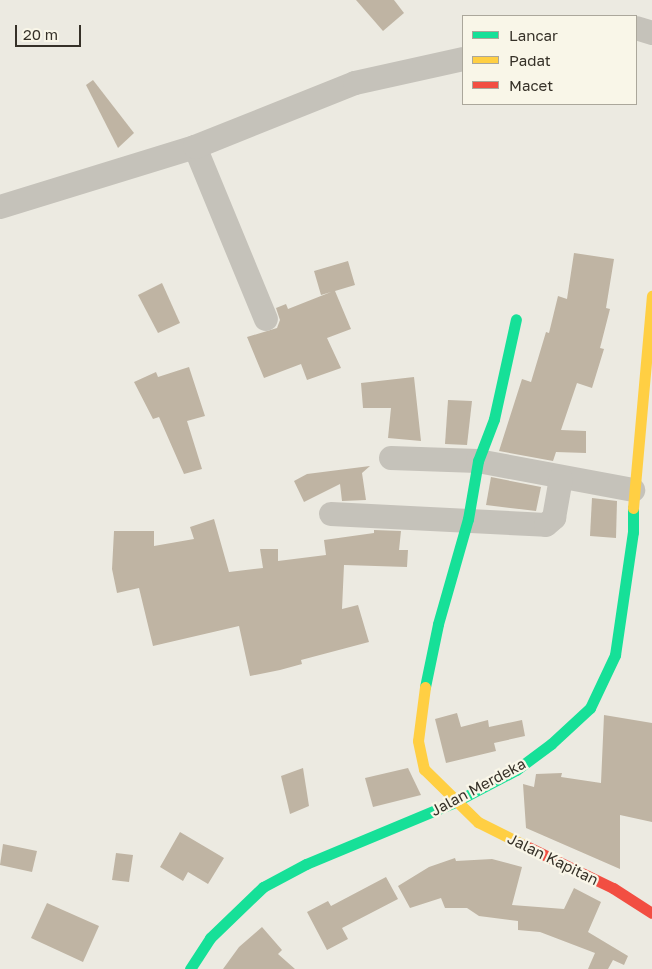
<!DOCTYPE html>
<html>
<head>
<meta charset="utf-8">
<style>
  body { margin:0 }
  #map { position:relative; width:652px; height:969px; overflow:hidden; background:#eceae1; font-family:"Golos Text",sans-serif }
  div>[style] { position:absolute }
  .building>* { inset:0; background:#bfb4a3 }
  .street>* { height:24px; margin:-12px; padding:0 12px; transform-origin:12px; border-radius:12px; background:#c5c2ba }
  .fast>* { height:11px; margin:-5.5px; padding:0 5.5px; transform-origin:5.5px; border-radius:5.5px; background:#16e098 }
  .slow>* { height:11px; margin:-5.5px; padding:0 5.5px; transform-origin:5.5px; border-radius:5.5px; background:#ffcf43 }
  .jam>* { height:11px; margin:-5.5px; padding:0 5.5px; transform-origin:5.5px; border-radius:5.5px; background:#f24e42 }
  span { translate:-50% -50%; white-space:nowrap; text-align:center; line-height:1.15; -webkit-text-stroke:4.5px #f9f6e8; paint-order:stroke }
  .street-label { font-size:15px; color:#363128 }
  .legend { position:absolute; left:462px; top:15px; width:175px; height:90px; box-sizing:border-box; background:#f9f6e8; border:1px solid #aba79b; margin:0; padding:6px 9px; list-style:none; font-size:15px; color:#363128 }
  .legend li { display:flex; align-items:center; gap:10px; height:25px }
  .legend b { width:25px; border:1px solid #aba79b }
  .scale { position:absolute; left:15px; top:25px; width:66px; height:22px; box-sizing:border-box; border:2px solid #363128; border-top:0; padding-left:6px; font-size:15px; line-height:18px; white-space:nowrap; color:#363128; -webkit-text-stroke:4px #f9f6e8; paint-order:stroke }
</style>
</head>
<body>
<div id="map">
  <div class="building">
    <div style="clip-path:polygon(356px 0,394px 0,404px 13px,383px 31px)"></div>
    <div style="clip-path:polygon(93px 80px,134px 133px,118px 148px,86px 85px)"></div>
    <div style="clip-path:polygon(574px 253px,614px 259px,606px 308px,610px 309px,600px 348px,604px 349px,592px 388px,577px 383px,561px 430px,586px 431px,586px 453px,556px 452px,553px 461px,499px 451px,522px 379px,531px 382px,546px 332px,549px 333px,558px 296px,567px 299px)"></div>
    <div style="clip-path:polygon(348px 261px,355px 285px,335px 291px,351px 329px,327px 338px,341px 368px,307px 380px,301px 364px,264px 378px,247px 337px,277px 328px,280px 320px,276px 308px,286px 304px,288px 309px,331px 292px,321px 295px,314px 271px)"></div>
    <div style="clip-path:polygon(162px 283px,180px 323px,158px 333px,138px 295px)"></div>
    <div style="clip-path:polygon(189px 367px,205px 416px,187px 421px,202px 469px,184px 474px,159px 417px,153px 419px,134px 382px,156px 372px,158px 377px)"></div>
    <div style="clip-path:polygon(414px 377px,421px 441px,388px 438px,391px 408px,363px 408px,361px 383px)"></div>
    <div style="clip-path:polygon(448px 400px,472px 401px,467px 445px,445px 444px)"></div>
    <div style="clip-path:polygon(370px 466px,362px 473px,366px 500px,342px 501px,340px 484px,304px 502px,294px 481px,307px 474px)"></div>
    <div style="clip-path:polygon(491px 477px,541px 487px,536px 511px,486px 505px)"></div>
    <div style="clip-path:polygon(592px 498px,617px 501px,616px 538px,590px 536px)"></div>
    <div style="clip-path:polygon(214px 519px,229px 572px,263px 568px,260px 549px,278px 549px,278px 561px,326px 555px,324px 540px,374px 533px,374px 530px,401px 531px,399px 550px,408px 550px,407px 567px,344px 565px,342px 609px,358px 605px,369px 642px,301px 660px,302px 664px,280px 670px,250px 676px,239px 626px,153px 646px,139px 588px,117px 593px,112px 569px,114px 531px,154px 531px,154px 546px,194px 539px,190px 527px)"></div>
    <div style="clip-path:polygon(457px 713px,461px 727px,488px 720px,489px 727px,522px 720px,525px 736px,494px 743px,496px 751px,446px 763px,435px 719px)"></div>
    <div style="clip-path:polygon(604px 715px,652px 723px,652px 822px,620px 815px,620px 869px,526px 828px,523px 784px,534px 787px,536px 774px,562px 773px,561px 777px,601px 783px)"></div>
    <div style="clip-path:polygon(303px 768px,309px 806px,290px 814px,281px 776px)"></div>
    <div style="clip-path:polygon(408px 768px,421px 795px,373px 807px,365px 778px)"></div>
    <div style="clip-path:polygon(180px 832px,224px 858px,208px 884px,188px 872px,183px 881px,160px 867px)"></div>
    <div style="clip-path:polygon(3px 844px,37px 851px,32px 872px,0 865px)"></div>
    <div style="clip-path:polygon(116px 853px,133px 855px,129px 882px,112px 880px)"></div>
    <div style="clip-path:polygon(455px 858px,456px 861px,492px 859px,522px 867px,512px 905px,564px 909px,574px 888px,601px 902px,588px 932px,628px 956px,624px 965px,613px 960px,608px 969px,588px 969px,595px 953px,540px 932px,518px 930px,518px 921px,479px 916px,467px 908px,445px 908px,441px 898px,410px 908px,398px 886px,429px 867px)"></div>
    <div style="clip-path:polygon(386px 877px,398px 899px,342px 928px,348px 939px,327px 950px,307px 912px,328px 901px,331px 906px)"></div>
    <div style="clip-path:polygon(47px 903px,99px 926px,83px 962px,31px 938px)"></div>
    <div style="clip-path:polygon(262px 927px,282px 950px,278px 954px,295px 969px,223px 969px,239px 947px)"></div>
  </div>
  <div class="street">
    <div style="left:636px;top:28px;width:17px;rotate:17deg"></div>
    <div style="left:195px;top:147px;width:186px;rotate:67.6deg"></div>
    <div style="left:0;top:207px;width:204px;rotate:-17.1deg"></div>
    <div style="left:195px;top:147px;width:172px;rotate:-21.8deg"></div>
    <div style="left:355px;top:83px;width:111px;rotate:-12.5deg"></div>
    <div style="left:391px;top:458px;width:87px;rotate:2deg"></div>
    <div style="left:478px;top:461px;width:158px;rotate:10.6deg"></div>
    <div style="left:331px;top:514px;width:215px;rotate:2.9deg"></div>
    <div style="left:546px;top:525px;width:11px;rotate:-41deg"></div>
    <div style="left:554px;top:518px;width:40px;rotate:-80deg"></div>
  </div>
  <div class="fast">
    <div style="left:425px;top:687px;width:64px;rotate:-78.3deg"></div>
    <div style="left:438px;top:624px;width:109px;rotate:-74.1deg"></div>
    <div style="left:468px;top:519px;width:59px;rotate:-80.2deg"></div>
    <div style="left:478px;top:461px;width:45px;rotate:-69.1deg"></div>
    <div style="left:494px;top:419px;width:102px;rotate:-77.6deg"></div>
    <div style="left:190px;top:969px;width:37px;rotate:-57deg"></div>
    <div style="left:210px;top:938px;width:74px;rotate:-43.9deg"></div>
    <div style="left:263px;top:887px;width:49px;rotate:-28.1deg"></div>
    <div style="left:306px;top:864px;width:161px;rotate:-22.6deg"></div>
    <div style="left:455px;top:802px;width:69px;rotate:-27.7deg"></div>
    <div style="left:516px;top:770px;width:44px;rotate:-36.6deg"></div>
    <div style="left:551px;top:744px;width:53px;rotate:-42.7deg"></div>
    <div style="left:590px;top:708px;width:59px;rotate:-64.7deg"></div>
    <div style="left:615px;top:655px;width:124px;rotate:-81.7deg"></div>
    <div style="left:633px;top:532px;width:24px;rotate:-90deg"></div>
  </div>
  <div class="slow">
    <div style="left:633px;top:508px;width:213px;rotate:-84.9deg"></div>
    <div style="left:425px;top:687px;width:54px;rotate:97.4deg"></div>
    <div style="left:418px;top:741px;width:29px;rotate:78deg"></div>
    <div style="left:424px;top:769px;width:76px;rotate:44.5deg"></div>
    <div style="left:478px;top:822px;width:51px;rotate:26.6deg"></div>
  </div>
  <div class="jam">
    <div style="left:524px;top:845px;width:99px;rotate:25.8deg"></div>
    <div style="left:613px;top:888px;width:46px;rotate:32.7deg"></div>
  </div>
  <div class="street-label">
    <span style="left:478px;top:787px;rotate:-28deg">Jalan Merdeka</span>
    <span style="left:553px;top:859px;rotate:26deg">Jalan Kapitan</span>
  </div>
  <ul class="legend">
  <li><b style="height:6px;background:#16e098"></b>Lancar</li>
  <li><b style="height:6px;background:#ffcf43"></b>Padat</li>
  <li><b style="height:6px;background:#f24e42"></b>Macet</li>
  </ul>
  <div class="scale">20 m</div>
</div>
</body>
</html>
